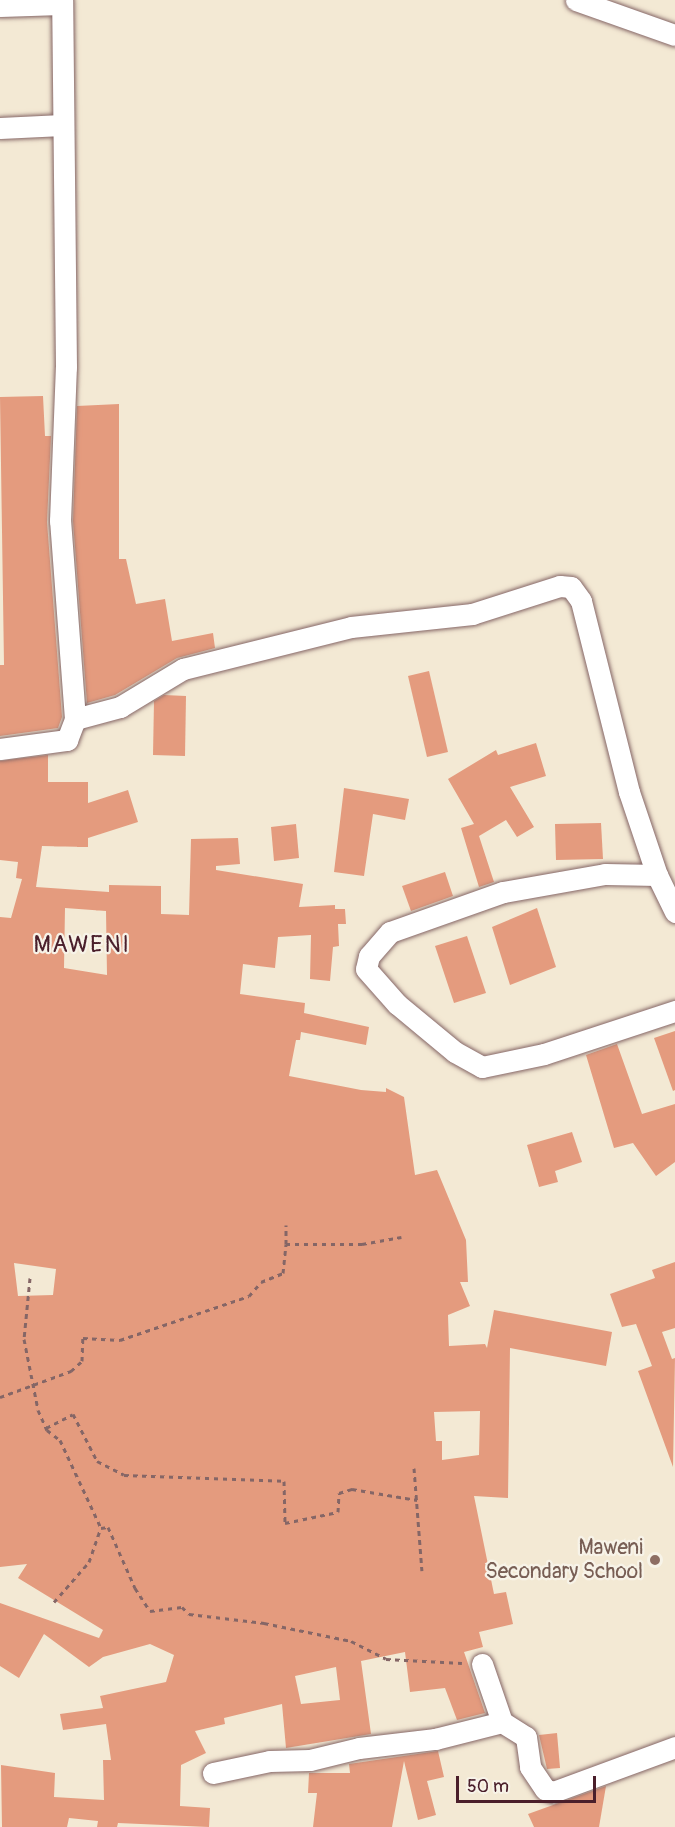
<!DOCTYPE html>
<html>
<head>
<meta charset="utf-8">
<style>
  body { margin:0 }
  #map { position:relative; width:675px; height:1827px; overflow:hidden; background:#f3e9d4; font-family:Pangolin,sans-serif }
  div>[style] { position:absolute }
  .building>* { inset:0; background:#e49b7e }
  .path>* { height:3px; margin-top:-1.5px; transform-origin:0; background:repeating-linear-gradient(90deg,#856666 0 4.5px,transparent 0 9px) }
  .roads { filter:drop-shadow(0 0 2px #856666) drop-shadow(0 0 2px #856666) }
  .street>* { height:21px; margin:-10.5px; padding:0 10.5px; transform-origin:10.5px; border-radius:10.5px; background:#fff }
  .dots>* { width:16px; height:16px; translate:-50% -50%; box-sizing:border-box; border:3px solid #f7f3e8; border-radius:50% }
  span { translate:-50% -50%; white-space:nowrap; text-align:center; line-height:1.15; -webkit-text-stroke:4.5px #f7f3e8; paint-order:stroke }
  .education-label { font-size:21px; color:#785e54 }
  .right { translate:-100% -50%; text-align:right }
  .quarter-label { font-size:24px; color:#4a1f2b; letter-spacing:1.5px }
  .scale { position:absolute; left:456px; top:1776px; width:140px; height:27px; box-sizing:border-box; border:3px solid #4a1f2b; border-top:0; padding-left:8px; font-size:18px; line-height:21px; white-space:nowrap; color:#4a1f2b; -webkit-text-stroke:4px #f7f3e8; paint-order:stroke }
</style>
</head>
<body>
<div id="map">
  <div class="building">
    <div style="clip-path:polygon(43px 396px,45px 436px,51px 436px,47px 522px,62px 717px,58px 728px,0 736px,0 665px,4px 665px,0 397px)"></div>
    <div style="clip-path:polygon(119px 404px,119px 559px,126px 559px,136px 604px,165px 599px,172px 641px,213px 633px,215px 648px,177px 658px,115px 695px,87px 703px,73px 521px,77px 406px)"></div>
    <div style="clip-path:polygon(429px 671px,448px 752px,427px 757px,408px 676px)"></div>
    <div style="clip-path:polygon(164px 695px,186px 696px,185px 756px,153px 755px,154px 701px)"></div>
    <div style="clip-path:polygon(536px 743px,546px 776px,510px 787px,534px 827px,517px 837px,506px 820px,479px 836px,494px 882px,479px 887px,461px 828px,474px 824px,448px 779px,496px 750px,498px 755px)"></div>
    <div style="clip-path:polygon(evenodd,48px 755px,48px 782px,88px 782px,88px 803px,128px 790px,138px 822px,88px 838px,88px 847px,42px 846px,36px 887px,109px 892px,109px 885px,161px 886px,161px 914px,189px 915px,191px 839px,238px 838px,240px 864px,216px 866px,216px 870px,303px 884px,299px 907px,335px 905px,335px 909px,345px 909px,346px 924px,338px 924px,339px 946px,333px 947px,330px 981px,310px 979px,311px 935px,278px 937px,275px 968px,243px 964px,240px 994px,305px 1003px,304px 1013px,369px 1027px,366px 1045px,301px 1032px,300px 1040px,296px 1040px,289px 1076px,361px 1090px,386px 1092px,386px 1088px,404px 1097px,415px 1175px,437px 1170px,466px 1240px,468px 1282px,460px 1282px,470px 1306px,448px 1315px,449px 1346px,485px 1344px,487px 1348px,494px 1310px,612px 1332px,606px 1366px,510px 1348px,508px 1498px,474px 1496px,494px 1594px,506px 1592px,513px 1624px,479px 1632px,483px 1647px,464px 1652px,485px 1713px,457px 1720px,445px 1688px,410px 1692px,405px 1652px,361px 1661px,371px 1734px,286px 1748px,282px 1704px,224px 1718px,225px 1724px,195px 1731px,206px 1753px,181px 1765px,180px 1806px,210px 1808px,209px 1827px,118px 1823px,117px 1827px,97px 1827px,98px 1821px,69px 1818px,67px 1827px,2px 1827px,1px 1765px,55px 1773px,54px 1797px,104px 1800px,103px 1760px,111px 1760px,106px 1724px,63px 1730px,60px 1714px,103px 1708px,100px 1696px,166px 1682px,174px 1655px,150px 1644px,103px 1657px,89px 1667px,44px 1634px,19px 1678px,0 1666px,0 1603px,99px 1638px,103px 1630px,18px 1578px,27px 1564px,0 1567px,0 917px,11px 918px,22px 879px,16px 878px,18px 862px,0 860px,0 761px,48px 755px,65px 908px,106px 911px,107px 975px,64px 968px,65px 908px,48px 755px,14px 1263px,56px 1269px,53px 1295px,18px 1296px,14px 1263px,48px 755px,480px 1411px,479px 1455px,442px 1460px,442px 1441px,436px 1441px,434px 1412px,480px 1411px,48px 755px,336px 1667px,340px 1700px,301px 1704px,295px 1676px,336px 1667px)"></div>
    <div style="clip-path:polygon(344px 788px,409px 799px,405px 820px,373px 814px,364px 876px,334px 872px)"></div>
    <div style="clip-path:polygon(601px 823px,603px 859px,556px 860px,555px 824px)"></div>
    <div style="clip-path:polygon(296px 824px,299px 858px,274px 861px,271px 827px)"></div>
    <div style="clip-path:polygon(445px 872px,453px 896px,411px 911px,402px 886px)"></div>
    <div style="clip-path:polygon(537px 908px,556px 967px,510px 985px,492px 927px)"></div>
    <div style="clip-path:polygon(467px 936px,486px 993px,454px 1003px,435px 946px)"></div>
    <div style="clip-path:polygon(675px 1031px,675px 1090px,673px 1091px,654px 1038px)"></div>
    <div style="clip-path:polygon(617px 1044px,642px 1114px,675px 1104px,675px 1162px,656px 1176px,633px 1143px,614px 1148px,586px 1055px)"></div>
    <div style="clip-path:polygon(572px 1132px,582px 1162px,555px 1171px,558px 1182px,539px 1187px,527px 1145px)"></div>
    <div style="clip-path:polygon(675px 1262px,675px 1328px,662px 1332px,672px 1359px,675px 1358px,673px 1467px,638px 1371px,652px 1366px,636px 1324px,622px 1327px,610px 1294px,655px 1278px,652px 1270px)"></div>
    <div style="clip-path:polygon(557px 1733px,560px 1768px,547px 1769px,539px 1735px)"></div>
    <div style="clip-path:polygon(438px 1751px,444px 1777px,427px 1781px,436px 1815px,418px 1820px,404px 1761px,392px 1827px,313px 1827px,317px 1793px,308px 1793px,309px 1773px,350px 1773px,349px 1764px)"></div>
    <div style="clip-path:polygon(606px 1786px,599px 1827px,534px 1827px,528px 1814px)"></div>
  </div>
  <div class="path">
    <div style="left:286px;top:1244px;width:19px;rotate:-90deg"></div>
    <div style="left:30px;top:1278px;width:61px;rotate:95.6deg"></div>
    <div style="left:24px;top:1339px;width:72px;rotate:78.8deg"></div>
    <div style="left:38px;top:1410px;width:22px;rotate:66deg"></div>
    <div style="left:47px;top:1430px;width:16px;rotate:38deg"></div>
    <div style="left:60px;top:1440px;width:97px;rotate:65deg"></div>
    <div style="left:101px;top:1528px;width:7px;rotate:-8deg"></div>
    <div style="left:108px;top:1527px;width:67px;rotate:66.1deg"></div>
    <div style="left:135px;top:1588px;width:27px;rotate:57deg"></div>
    <div style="left:150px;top:1611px;width:32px;rotate:-7deg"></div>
    <div style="left:182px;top:1607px;width:10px;rotate:45deg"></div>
    <div style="left:189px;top:1614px;width:76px;rotate:6.8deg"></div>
    <div style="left:264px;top:1623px;width:89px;rotate:11.7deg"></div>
    <div style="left:351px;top:1641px;width:39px;rotate:27deg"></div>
    <div style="left:386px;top:1659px;width:76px;rotate:3deg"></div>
    <div style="left:0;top:1397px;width:76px;rotate:-20.1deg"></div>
    <div style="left:71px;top:1371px;width:15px;rotate:-42deg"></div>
    <div style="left:82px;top:1361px;width:23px;rotate:-88deg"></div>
    <div style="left:83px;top:1338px;width:37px;rotate:3deg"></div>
    <div style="left:120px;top:1340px;width:136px;rotate:-18.8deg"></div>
    <div style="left:249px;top:1296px;width:18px;rotate:-49deg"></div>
    <div style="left:261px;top:1282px;width:24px;rotate:-22deg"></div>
    <div style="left:283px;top:1273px;width:29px;rotate:-84deg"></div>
    <div style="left:286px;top:1244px;width:76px"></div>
    <div style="left:362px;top:1244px;width:40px;rotate:-10deg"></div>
    <div style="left:46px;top:1428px;width:30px;rotate:-27deg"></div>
    <div style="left:73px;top:1414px;width:53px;rotate:62.9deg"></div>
    <div style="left:97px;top:1461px;width:30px;rotate:27deg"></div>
    <div style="left:124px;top:1475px;width:160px;rotate:2.1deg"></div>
    <div style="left:284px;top:1481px;width:42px;rotate:88.6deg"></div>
    <div style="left:285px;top:1523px;width:54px;rotate:-11.7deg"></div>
    <div style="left:338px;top:1512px;width:19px;rotate:-87deg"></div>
    <div style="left:339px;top:1493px;width:14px;rotate:-17deg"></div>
    <div style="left:352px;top:1489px;width:66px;rotate:9.6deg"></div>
    <div style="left:414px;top:1468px;width:103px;rotate:85.6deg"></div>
    <div style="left:54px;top:1602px;width:53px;rotate:-48.8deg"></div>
    <div style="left:89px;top:1562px;width:36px;rotate:-71deg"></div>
  </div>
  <div class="roads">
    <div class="street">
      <div style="left:576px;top:0;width:105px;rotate:19.5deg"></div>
      <div style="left:0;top:6px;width:61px;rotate:-1.9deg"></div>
      <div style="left:0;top:128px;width:62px;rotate:-2.8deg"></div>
      <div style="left:75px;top:719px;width:47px;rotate:-14.9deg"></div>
      <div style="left:120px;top:707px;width:74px;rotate:-31.1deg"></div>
      <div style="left:183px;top:669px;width:173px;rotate:-14deg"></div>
      <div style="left:351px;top:627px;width:122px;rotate:-6.1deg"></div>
      <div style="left:472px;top:614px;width:92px;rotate:-17.7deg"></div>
      <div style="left:560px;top:586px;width:11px;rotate:5deg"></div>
      <div style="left:571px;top:587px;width:17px;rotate:54deg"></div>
      <div style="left:581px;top:601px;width:197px;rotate:75.9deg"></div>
      <div style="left:629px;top:792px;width:88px;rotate:71.4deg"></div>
      <div style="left:0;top:749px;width:68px;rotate:-7.7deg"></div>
      <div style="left:67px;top:740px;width:22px;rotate:-69deg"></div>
      <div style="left:75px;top:719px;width:199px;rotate:-94.3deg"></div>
      <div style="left:60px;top:521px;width:154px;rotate:-87.8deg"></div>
      <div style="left:66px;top:367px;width:367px;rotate:-90.6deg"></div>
      <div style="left:675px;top:912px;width:41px;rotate:-115.9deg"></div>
      <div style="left:657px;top:875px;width:52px;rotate:-178.9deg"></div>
      <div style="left:605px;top:874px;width:104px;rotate:170deg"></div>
      <div style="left:503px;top:892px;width:120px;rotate:160.5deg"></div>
      <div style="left:390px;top:932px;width:32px;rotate:131deg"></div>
      <div style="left:369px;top:956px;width:13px;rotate:103deg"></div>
      <div style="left:366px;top:969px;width:47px;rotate:48.5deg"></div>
      <div style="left:397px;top:1004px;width:75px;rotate:39.6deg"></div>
      <div style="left:455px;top:1052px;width:31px;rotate:29deg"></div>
      <div style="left:482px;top:1067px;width:63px;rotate:-11.8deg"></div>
      <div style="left:544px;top:1054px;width:138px;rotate:-18.2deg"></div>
      <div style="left:482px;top:1664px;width:61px;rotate:71deg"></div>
      <div style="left:502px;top:1722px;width:28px;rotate:32deg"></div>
      <div style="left:526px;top:1737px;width:30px;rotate:82deg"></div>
      <div style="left:530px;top:1767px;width:27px;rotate:56deg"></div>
      <div style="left:545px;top:1789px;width:9px;rotate:21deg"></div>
      <div style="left:553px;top:1792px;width:130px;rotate:-20.2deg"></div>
      <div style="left:213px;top:1773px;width:58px;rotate:-11.9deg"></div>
      <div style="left:270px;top:1761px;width:40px;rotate:-1.4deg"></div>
      <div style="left:310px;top:1760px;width:50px;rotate:-13.8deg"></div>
      <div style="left:359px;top:1748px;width:77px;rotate:-6.8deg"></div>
      <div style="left:435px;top:1739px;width:69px;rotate:-14.2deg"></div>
    </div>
  </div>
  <div class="dots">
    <div style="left:655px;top:1560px;background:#8d6e63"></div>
  </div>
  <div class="education-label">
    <span class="right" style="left:643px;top:1560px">Maweni<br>Secondary School</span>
  </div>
  <div class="quarter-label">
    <span style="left:82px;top:945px">MAWENI</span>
  </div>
  <div class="scale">50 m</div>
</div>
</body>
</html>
